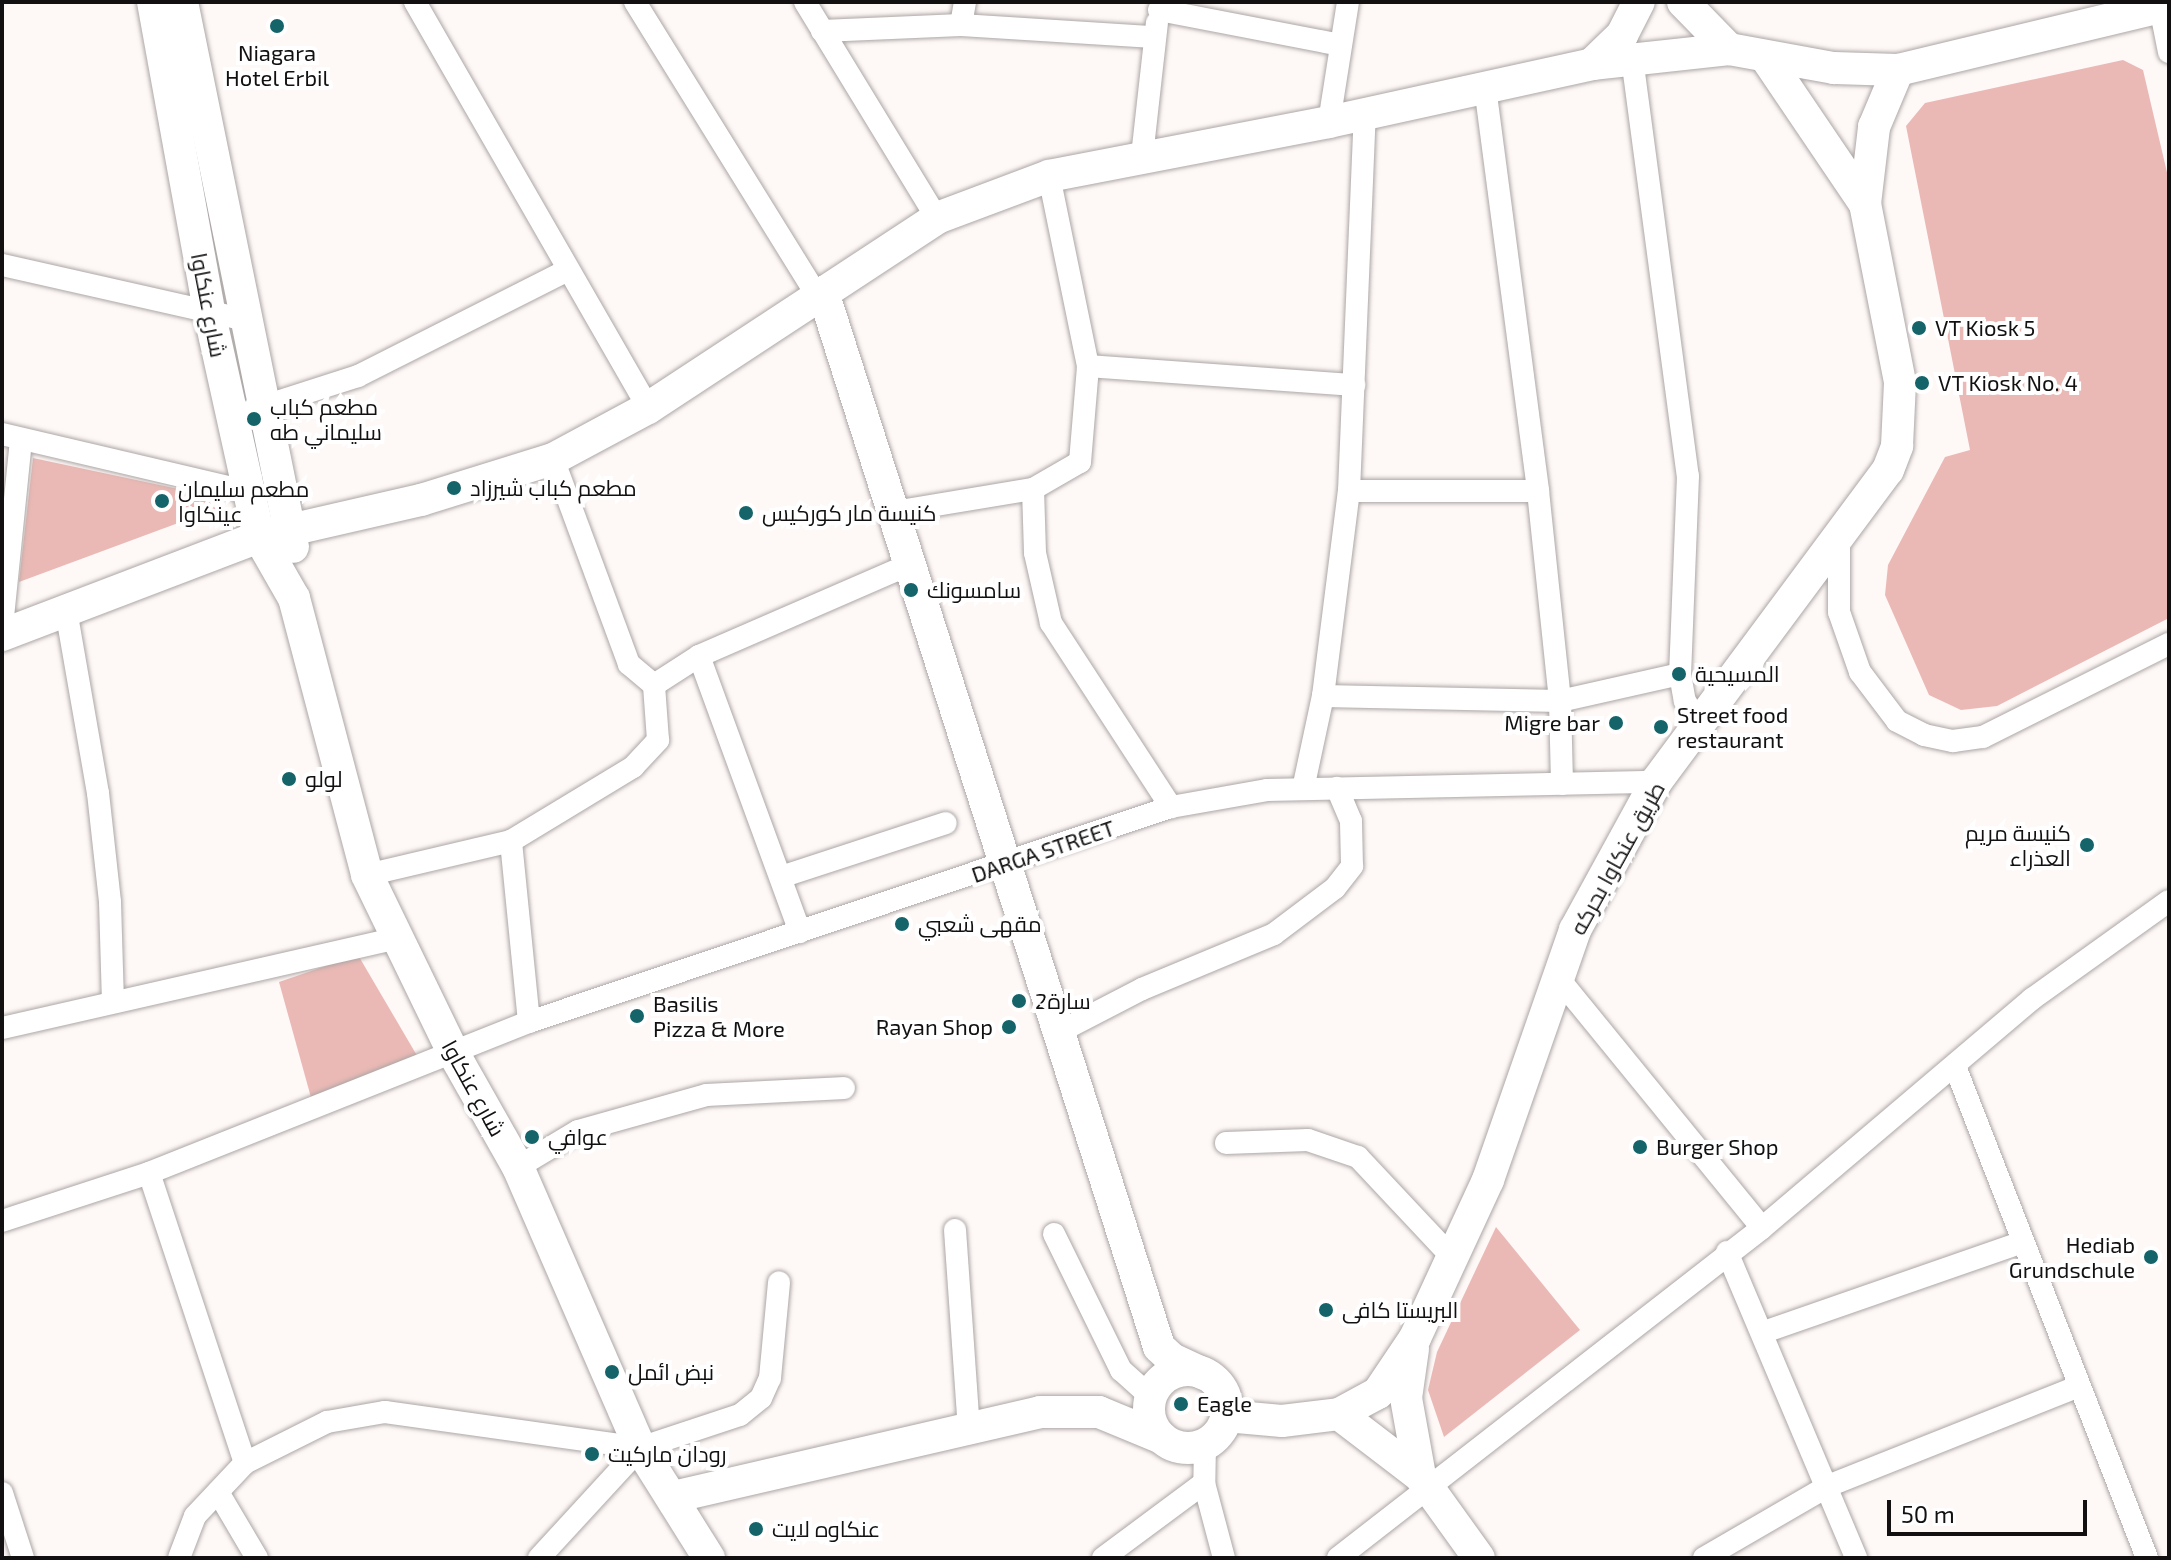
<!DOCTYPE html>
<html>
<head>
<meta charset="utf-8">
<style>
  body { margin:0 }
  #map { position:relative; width:2171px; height:1560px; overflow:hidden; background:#fef8f7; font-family:"Exo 2",Cairo,sans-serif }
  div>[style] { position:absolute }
  .green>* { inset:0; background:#eab9b5 }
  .roads { filter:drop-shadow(0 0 2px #aca6a5) drop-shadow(0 0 2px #aca6a5) }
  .street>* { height:22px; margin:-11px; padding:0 11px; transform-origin:11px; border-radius:11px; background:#fff }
  .secondary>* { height:32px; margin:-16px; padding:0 16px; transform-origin:16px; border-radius:16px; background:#fff }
  .secondary>.ring { margin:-16px; padding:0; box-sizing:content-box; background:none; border:32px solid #fff; border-radius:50% }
  .dots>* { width:22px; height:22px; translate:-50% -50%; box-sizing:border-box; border:4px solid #fff; border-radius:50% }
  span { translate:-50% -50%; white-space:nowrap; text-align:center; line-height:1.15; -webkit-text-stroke:8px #fff; paint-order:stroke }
  .poi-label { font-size:22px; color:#121010 }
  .left { translate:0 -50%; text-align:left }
  .right { translate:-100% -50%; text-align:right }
  .street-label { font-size:22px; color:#121010 }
  .frame { position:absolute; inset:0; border:4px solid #121010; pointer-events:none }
  .scale { position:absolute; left:1887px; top:1500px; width:200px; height:36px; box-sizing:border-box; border:4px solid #121010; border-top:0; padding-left:10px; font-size:24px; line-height:28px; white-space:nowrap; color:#121010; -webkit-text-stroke:6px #fff; paint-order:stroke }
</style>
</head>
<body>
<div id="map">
  <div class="green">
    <div style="clip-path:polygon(2123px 60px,2143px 70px,2169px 181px,2169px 618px,1997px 706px,1961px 710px,1929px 695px,1885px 595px,1888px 565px,1945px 457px,1970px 450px,1906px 126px,1925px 103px)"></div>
    <div style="clip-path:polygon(33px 458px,202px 494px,216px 509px,19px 582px)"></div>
    <div style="clip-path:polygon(358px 955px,419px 1059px,312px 1101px,279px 982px)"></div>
    <div style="clip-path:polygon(1496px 1227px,1580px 1330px,1444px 1437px,1428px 1390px,1437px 1352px)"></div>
  </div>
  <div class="roads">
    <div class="street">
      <div style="left:415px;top:2px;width:468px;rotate:60.1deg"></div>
      <div style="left:635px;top:2px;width:346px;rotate:58.2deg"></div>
      <div style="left:805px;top:2px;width:253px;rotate:58.6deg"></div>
      <div style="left:965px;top:2px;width:23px;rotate:100deg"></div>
      <div style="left:961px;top:25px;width:193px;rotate:3.6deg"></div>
      <div style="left:2160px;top:7px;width:46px;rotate:78.7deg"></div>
      <div style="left:1159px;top:10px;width:185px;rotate:10.9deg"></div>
      <div style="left:822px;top:31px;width:139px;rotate:-2.5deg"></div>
      <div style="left:1632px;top:58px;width:422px;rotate:82.4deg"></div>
      <div style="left:1688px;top:476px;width:198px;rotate:92.3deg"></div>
      <div style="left:1680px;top:674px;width:27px;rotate:80deg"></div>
      <div style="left:1685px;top:701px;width:31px;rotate:58deg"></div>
      <div style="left:1485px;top:87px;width:407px;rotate:82.5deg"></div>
      <div style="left:1538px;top:491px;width:211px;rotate:84deg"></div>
      <div style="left:1560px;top:701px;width:83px;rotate:88.6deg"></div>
      <div style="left:1329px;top:122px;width:121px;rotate:-81deg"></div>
      <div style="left:1142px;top:156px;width:134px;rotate:-83.6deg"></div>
      <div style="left:2px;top:265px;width:254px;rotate:12.7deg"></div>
      <div style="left:1088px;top:366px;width:267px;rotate:4.1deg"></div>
      <div style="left:252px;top:410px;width:111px;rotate:-17.8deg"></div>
      <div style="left:358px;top:376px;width:235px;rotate:-26.8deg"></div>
      <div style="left:2px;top:434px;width:255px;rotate:13.2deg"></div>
      <div style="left:1033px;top:489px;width:64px;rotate:88.2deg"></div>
      <div style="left:1035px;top:553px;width:72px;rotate:77.1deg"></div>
      <div style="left:1051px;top:623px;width:220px;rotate:56.9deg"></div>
      <div style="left:1349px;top:491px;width:189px"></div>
      <div style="left:894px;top:512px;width:141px;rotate:-9.4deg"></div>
      <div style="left:1033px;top:489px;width:54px;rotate:-29.9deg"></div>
      <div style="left:1080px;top:462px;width:96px;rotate:-85.2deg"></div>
      <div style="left:1088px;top:366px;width:194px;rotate:-101.6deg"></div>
      <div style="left:1839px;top:540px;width:72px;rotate:90deg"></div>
      <div style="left:1839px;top:612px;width:64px;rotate:70.7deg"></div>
      <div style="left:1860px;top:672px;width:61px;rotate:52.9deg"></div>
      <div style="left:1897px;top:721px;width:30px;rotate:27deg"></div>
      <div style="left:1924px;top:735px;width:30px;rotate:12deg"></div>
      <div style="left:1953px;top:741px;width:30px;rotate:-8deg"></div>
      <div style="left:1983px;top:737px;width:208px;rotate:-26.6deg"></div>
      <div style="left:66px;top:610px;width:186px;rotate:80.1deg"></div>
      <div style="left:98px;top:793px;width:110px;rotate:83.7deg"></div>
      <div style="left:110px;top:902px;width:99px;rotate:88.3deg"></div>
      <div style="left:2px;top:627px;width:188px;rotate:-84.2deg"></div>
      <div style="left:699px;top:656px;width:294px;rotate:69.9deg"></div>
      <div style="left:654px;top:685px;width:54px;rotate:-32.8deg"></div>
      <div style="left:699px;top:656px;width:231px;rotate:-23.5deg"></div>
      <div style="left:1323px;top:696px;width:237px;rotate:1.2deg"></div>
      <div style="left:1560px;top:701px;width:123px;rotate:-12.7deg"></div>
      <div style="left:1303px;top:789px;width:95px;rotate:-77.9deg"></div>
      <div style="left:1323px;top:696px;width:207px;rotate:-82.8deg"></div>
      <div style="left:1349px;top:491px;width:377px;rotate:-87.6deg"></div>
      <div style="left:367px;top:875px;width:148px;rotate:-13.3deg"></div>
      <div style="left:784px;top:876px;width:170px;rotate:-18.1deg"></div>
      <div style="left:1559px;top:979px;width:321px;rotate:50.8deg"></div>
      <div style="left:529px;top:1022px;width:182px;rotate:-95.7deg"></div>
      <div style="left:511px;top:841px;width:143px;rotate:-31.2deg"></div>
      <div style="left:633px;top:767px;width:37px;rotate:-47deg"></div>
      <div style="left:658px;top:740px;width:55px;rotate:-94.2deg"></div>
      <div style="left:654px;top:685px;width:33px;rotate:-140deg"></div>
      <div style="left:629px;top:664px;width:219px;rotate:-110.3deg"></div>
      <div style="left:2px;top:1028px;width:405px;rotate:-12.8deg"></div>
      <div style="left:1059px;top:1032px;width:93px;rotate:-27.4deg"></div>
      <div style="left:1142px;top:989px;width:143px;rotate:-22.6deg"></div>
      <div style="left:1274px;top:934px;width:76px;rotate:-37deg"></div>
      <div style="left:1335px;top:888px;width:28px;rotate:-52deg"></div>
      <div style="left:1352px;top:866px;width:45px;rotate:-91.3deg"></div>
      <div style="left:1351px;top:821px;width:36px;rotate:-113deg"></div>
      <div style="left:1956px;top:1069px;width:525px;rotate:68.66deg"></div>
      <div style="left:1226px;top:1143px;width:82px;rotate:-2.1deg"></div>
      <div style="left:1308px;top:1140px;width:53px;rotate:18.8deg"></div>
      <div style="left:1358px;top:1157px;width:136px;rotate:46.8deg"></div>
      <div style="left:518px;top:1167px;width:70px;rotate:-31deg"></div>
      <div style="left:578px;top:1131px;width:134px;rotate:-15.6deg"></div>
      <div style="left:707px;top:1095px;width:137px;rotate:-2.9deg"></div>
      <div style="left:2px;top:1221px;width:155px;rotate:-18.1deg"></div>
      <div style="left:955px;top:1230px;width:198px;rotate:86deg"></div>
      <div style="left:1054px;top:1234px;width:152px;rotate:63.8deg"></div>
      <div style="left:1121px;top:1370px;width:40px;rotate:42deg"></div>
      <div style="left:1727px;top:1252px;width:332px;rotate:67.1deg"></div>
      <div style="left:1764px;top:1332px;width:274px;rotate:-19.2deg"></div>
      <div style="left:1205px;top:1444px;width:39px;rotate:91deg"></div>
      <div style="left:1204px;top:1483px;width:78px;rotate:75.1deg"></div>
      <div style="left:245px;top:1463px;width:305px;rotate:-108.3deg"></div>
      <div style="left:149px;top:1173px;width:409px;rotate:-21.7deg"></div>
      <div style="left:529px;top:1022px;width:677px;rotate:-18.52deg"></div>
      <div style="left:1171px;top:807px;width:97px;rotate:-10deg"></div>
      <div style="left:1267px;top:790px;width:389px;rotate:-1.2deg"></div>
      <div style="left:218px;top:1492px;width:77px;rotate:59.4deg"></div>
      <div style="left:2px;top:1493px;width:68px;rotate:72.1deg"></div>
      <div style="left:179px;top:1558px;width:45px;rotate:-69.1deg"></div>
      <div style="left:195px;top:1516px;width:73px;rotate:-46.7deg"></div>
      <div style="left:245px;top:1463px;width:92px;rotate:-26.6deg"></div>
      <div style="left:327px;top:1422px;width:59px;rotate:-9.8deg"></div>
      <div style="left:385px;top:1412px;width:258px;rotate:8deg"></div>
      <div style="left:640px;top:1448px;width:105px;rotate:-18.3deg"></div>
      <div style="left:740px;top:1415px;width:27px;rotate:-39deg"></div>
      <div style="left:761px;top:1398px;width:22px;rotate:-66deg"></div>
      <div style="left:770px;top:1378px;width:96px;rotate:-84.6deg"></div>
      <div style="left:539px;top:1558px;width:149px;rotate:-47.4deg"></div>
      <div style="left:1103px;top:1558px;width:126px;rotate:-36.6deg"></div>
      <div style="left:1338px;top:1558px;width:537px;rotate:-37.89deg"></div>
      <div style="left:1762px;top:1228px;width:354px;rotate:-40.3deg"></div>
      <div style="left:2032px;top:999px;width:168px;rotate:-35.6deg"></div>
      <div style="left:1704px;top:1558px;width:143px;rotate:-30.1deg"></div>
      <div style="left:1828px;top:1486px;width:270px;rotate:-21.7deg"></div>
    </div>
    <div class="secondary">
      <div style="left:153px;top:2px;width:319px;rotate:79.7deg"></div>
      <div style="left:210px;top:316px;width:226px;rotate:77.5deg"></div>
      <div style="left:259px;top:537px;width:70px;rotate:60.2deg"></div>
      <div style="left:294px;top:598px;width:286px;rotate:75.2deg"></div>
      <div style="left:367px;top:875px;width:199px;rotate:64.1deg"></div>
      <div style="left:454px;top:1054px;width:130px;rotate:60.5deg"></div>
      <div style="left:518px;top:1167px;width:306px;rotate:66.5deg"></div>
      <div style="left:640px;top:1448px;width:130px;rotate:57.9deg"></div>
      <div style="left:182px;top:2px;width:556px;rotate:78.49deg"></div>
      <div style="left:1683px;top:2px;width:66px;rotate:45.6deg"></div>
      <div style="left:1592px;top:64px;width:42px;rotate:-44deg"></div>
      <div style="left:1622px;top:35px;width:37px;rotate:-63deg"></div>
      <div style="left:1865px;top:204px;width:78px;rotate:-83.3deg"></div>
      <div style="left:1874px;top:127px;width:62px;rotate:-67.2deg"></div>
      <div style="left:823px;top:292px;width:1107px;rotate:72.33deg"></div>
      <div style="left:1159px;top:1347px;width:18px;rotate:43deg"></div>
      <div style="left:1172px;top:1359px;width:35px;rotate:25deg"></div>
      <div style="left:2px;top:635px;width:275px;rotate:-20.9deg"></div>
      <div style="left:259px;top:537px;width:166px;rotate:-12.9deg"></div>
      <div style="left:421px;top:500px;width:138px;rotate:-17.3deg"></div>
      <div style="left:553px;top:459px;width:108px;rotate:-28.2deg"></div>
      <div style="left:648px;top:408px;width:346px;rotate:-33.3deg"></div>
      <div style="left:937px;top:218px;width:120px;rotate:-20.6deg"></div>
      <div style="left:1049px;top:176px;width:285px;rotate:-10.9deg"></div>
      <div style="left:1329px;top:122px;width:269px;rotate:-12.4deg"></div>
      <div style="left:1592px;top:64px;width:138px;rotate:-6.2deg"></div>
      <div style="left:1729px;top:49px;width:107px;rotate:10.3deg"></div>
      <div style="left:1834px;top:68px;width:64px;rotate:1.8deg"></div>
      <div style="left:1898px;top:70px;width:279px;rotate:-13.5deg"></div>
      <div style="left:1413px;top:1349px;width:49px;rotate:98.1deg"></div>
      <div style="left:1406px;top:1398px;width:79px;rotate:79.8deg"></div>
      <div class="ring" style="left:1149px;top:1370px;width:46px;height:46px"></div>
      <div style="left:1339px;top:1414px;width:102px;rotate:37.4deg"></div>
      <div style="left:1420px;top:1476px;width:101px;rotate:54.3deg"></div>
      <div style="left:1226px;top:1416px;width:56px;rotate:5.1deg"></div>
      <div style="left:1282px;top:1421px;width:57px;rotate:-7deg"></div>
      <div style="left:1339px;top:1414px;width:44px;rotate:-28.3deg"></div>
      <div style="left:1378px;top:1393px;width:66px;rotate:-56.1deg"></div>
      <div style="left:1415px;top:1338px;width:174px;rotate:-65.2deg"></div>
      <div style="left:1488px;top:1180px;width:265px;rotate:-70.8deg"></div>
      <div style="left:1575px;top:930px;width:169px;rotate:-61.3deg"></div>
      <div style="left:1656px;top:782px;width:389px;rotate:-53.4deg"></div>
      <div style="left:1888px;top:470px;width:26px;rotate:-69deg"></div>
      <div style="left:1897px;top:446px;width:64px;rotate:-87.3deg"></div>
      <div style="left:1900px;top:382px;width:181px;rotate:-101.1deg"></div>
      <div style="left:1865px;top:204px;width:175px;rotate:-124.1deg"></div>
      <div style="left:673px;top:1497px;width:377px;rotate:-13deg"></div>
      <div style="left:1040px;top:1412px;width:59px"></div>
      <div style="left:1099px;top:1412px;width:68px;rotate:22.4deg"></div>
    </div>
  </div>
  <div class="dots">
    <div style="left:277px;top:26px;background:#15646a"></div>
    <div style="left:1919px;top:328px;background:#15646a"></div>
    <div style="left:1922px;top:383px;background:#15646a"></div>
    <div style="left:254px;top:419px;background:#15646a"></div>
    <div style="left:454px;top:488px;background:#15646a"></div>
    <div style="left:162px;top:501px;background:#15646a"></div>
    <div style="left:746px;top:513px;background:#15646a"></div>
    <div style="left:911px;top:590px;background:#15646a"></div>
    <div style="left:1679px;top:674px;background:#15646a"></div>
    <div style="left:1616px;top:723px;background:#15646a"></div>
    <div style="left:1661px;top:727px;background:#15646a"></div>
    <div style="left:289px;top:779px;background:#15646a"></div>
    <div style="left:2087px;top:845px;background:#15646a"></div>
    <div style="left:902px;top:924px;background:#15646a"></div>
    <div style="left:1019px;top:1001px;background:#15646a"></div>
    <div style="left:637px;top:1016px;background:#15646a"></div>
    <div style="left:1009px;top:1027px;background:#15646a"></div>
    <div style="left:532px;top:1137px;background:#15646a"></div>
    <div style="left:1640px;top:1147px;background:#15646a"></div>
    <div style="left:2151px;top:1257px;background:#15646a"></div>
    <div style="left:1326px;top:1310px;background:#15646a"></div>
    <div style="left:612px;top:1372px;background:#15646a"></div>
    <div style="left:1181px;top:1404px;background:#15646a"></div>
    <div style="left:592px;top:1454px;background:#15646a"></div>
    <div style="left:756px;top:1529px;background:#15646a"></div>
  </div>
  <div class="poi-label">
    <span style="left:277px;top:65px">Niagara<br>Hotel Erbil</span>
    <span class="left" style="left:1935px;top:328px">VT Kiosk 5</span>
    <span class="left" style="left:1938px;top:383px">VT Kiosk No. 4</span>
    <span class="left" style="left:270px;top:419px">مطعم كباب<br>سليماني طه</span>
    <span class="left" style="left:178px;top:501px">مطعم سليمان<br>عينكاوا</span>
    <span class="left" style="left:470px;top:488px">مطعم كباب شيرزاد</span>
    <span class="left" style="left:762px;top:513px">كنيسة مار كوركيس</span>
    <span class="left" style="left:927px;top:590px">سامسونك</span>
    <span class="left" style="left:1695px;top:674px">المسيحية</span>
    <span class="left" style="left:1677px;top:727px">Street food<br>restaurant</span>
    <span class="right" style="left:1600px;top:723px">Migre bar</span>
    <span class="left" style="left:305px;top:779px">لولو</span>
    <span class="right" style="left:2071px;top:845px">كنيسة مريم<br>العذراء</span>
    <span class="left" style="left:918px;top:924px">مقهى شعبي</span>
    <span class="left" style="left:1035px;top:1001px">سارة2</span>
    <span class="left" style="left:653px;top:1016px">Basilis<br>Pizza &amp; More</span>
    <span class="right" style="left:993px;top:1027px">Rayan Shop</span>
    <span class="left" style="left:548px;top:1137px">عوافي</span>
    <span class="left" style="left:1656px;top:1147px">Burger Shop</span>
    <span class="right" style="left:2135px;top:1257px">Hediab<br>Grundschule</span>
    <span class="left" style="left:1342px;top:1310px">البریستا كافی</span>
    <span class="left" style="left:628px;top:1372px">نبض ائمل</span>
    <span class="left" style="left:1197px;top:1404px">Eagle</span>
    <span class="left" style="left:608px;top:1454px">رودان ماركيت</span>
    <span class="left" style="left:772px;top:1529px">عنكاوه لايت</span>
  </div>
  <div class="street-label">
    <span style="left:209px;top:305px;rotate:79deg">شارع عنكاوا</span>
    <span style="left:1043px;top:851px;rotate:-19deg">DARGA STREET</span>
    <span style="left:1617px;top:858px;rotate:-61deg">طريق عنكاوا بحركه</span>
    <span style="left:474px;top:1088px;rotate:61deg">شارع عنكاوا</span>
  </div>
  <div class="frame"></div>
  <div class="scale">50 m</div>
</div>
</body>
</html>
